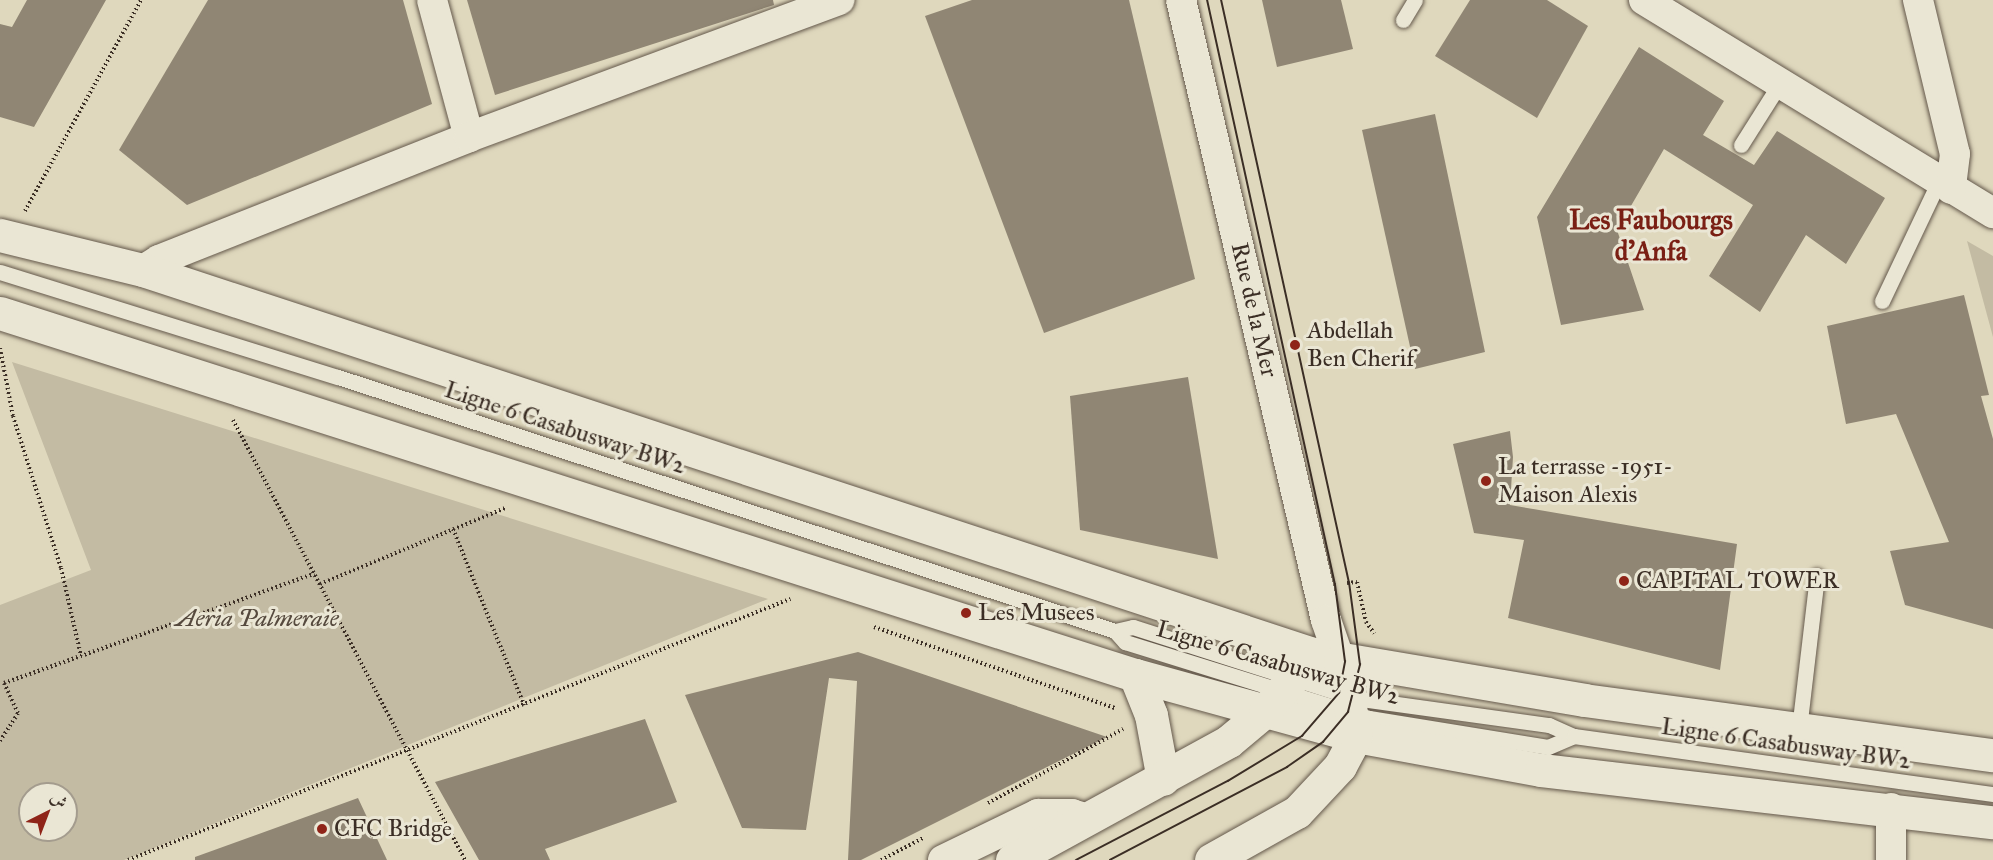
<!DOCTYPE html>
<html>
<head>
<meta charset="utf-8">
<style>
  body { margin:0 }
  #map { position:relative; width:1993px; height:860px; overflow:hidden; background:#dfd8bd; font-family:"IM FELL Great Primer",Amiri,serif }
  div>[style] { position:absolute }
  .green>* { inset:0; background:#c3bba3 }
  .building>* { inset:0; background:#908674 }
  .path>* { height:4px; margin-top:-2px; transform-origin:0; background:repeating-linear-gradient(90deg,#3b2e25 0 1.5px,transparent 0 4.5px) }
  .roads { filter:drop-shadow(0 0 2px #64584b) drop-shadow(0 0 2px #64584b) }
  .lane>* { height:15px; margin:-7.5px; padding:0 7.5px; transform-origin:7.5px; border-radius:7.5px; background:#eae6d4 }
  .street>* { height:30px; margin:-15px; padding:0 15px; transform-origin:15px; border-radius:15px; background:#eae6d4 }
  .secondary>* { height:33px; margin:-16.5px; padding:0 16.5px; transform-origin:16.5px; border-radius:16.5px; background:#eae6d4 }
  .tram>* { height:1.5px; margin:-0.75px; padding:0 0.75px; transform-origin:0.75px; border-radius:0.75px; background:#3b2e25 }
  .dots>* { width:16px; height:16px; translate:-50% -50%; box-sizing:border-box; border:3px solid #eae6d4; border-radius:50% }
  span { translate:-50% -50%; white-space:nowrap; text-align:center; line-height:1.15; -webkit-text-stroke:6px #eae6d4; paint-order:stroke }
  .street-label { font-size:24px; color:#3b2e25 }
  .poi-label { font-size:24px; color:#3b2e25 }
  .left { translate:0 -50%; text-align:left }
  .park-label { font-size:24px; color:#564a3e; font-style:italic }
  .quarter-label { font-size:27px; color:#7a1f14; font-weight:700 }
  .north { position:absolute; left:18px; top:782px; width:60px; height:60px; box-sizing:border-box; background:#eae6d4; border:2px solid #a49c8e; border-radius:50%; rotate:42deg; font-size:16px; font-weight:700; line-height:24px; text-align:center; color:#3b2e25 }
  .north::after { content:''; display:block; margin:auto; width:21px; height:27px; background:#8f2418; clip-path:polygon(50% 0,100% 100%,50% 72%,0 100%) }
</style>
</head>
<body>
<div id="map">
  <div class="green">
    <div style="clip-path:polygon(1967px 241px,1993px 256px,1993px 337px)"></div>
    <div style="clip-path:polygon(evenodd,12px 362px,768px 599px,124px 860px,0 860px,0 605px,91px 570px,12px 362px,30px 794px,66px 794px,66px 830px,30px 830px,30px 794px)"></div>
  </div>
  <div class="building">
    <div style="clip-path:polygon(27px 0,106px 0,34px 127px,0 117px,0 24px,12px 27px)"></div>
    <div style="clip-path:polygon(208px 0,403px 0,432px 104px,187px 205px,119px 150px)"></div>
    <div style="clip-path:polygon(467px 0,773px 0,774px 5px,495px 95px)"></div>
    <div style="clip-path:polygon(972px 0,1129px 0,1195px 279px,1044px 333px,925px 16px)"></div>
    <div style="clip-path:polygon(1262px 0,1341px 0,1353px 49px,1277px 67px)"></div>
    <div style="clip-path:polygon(1470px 0,1547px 0,1588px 26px,1537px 118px,1435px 56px)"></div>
    <div style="clip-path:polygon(1639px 47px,1724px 101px,1703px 135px,1754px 165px,1777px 131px,1885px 198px,1846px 264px,1806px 235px,1760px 312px,1709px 276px,1753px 205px,1664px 149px,1617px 230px,1644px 310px,1561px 325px,1537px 217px)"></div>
    <div style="clip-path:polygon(1435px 114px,1485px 352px,1415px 369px,1362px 130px)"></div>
    <div style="clip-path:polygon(1964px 295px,1989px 395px,1981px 396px,1993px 439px,1993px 629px,1905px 605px,1890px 551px,1949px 542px,1896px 414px,1846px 424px,1827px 326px)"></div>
    <div style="clip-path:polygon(1188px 377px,1218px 559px,1080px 530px,1070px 396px)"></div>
    <div style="clip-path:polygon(1510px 431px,1513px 457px,1510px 505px,1737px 544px,1720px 670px,1508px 618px,1524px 540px,1474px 533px,1453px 444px)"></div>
    <div style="clip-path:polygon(858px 652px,1107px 737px,861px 860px,848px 860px,857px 681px,829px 678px,806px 830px,742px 828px,685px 695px)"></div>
    <div style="clip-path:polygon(645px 719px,677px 802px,545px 849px,550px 860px,479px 860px,435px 782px)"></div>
    <div style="clip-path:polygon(358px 798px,387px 860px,195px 860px,195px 857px)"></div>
  </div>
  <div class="path">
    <div style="left:25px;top:211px;width:241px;rotate:-61.2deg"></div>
    <div style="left:0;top:348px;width:69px;rotate:79.2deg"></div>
    <div style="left:13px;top:416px;width:159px;rotate:72.5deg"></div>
    <div style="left:61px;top:568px;width:90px;rotate:77.2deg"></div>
    <div style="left:233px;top:420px;width:497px;rotate:62.2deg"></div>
    <div style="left:453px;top:529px;width:190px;rotate:68deg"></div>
    <div style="left:1347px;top:583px;width:10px;rotate:-6deg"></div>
    <div style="left:1357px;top:582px;width:41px;rotate:77.3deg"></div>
    <div style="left:1366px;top:622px;width:14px;rotate:54deg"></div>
    <div style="left:320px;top:584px;width:200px;rotate:-22.3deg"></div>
    <div style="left:874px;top:627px;width:254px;rotate:18.6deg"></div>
    <div style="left:0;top:741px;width:33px;rotate:-57deg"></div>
    <div style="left:18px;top:713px;width:33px;rotate:-115deg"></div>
    <div style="left:4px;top:683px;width:329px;rotate:-19.4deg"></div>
    <div style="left:988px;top:803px;width:154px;rotate:-28.7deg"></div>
    <div style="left:128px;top:860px;width:712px;rotate:-21.52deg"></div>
    <div style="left:881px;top:860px;width:47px;rotate:-27.6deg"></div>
  </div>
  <div class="roads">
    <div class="lane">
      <div style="left:1403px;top:20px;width:23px;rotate:-59deg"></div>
      <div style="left:1741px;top:145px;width:73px;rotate:-57.8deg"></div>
      <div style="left:0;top:272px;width:354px;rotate:17.3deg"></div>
      <div style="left:338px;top:377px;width:817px;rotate:18.1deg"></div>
      <div style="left:1115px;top:631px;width:15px;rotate:48deg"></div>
      <div style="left:1125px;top:642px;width:256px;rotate:17.3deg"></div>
      <div style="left:1369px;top:718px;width:181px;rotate:9.2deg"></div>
      <div style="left:1548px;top:747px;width:28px;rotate:-23deg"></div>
      <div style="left:1882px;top:301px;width:133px;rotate:-64.6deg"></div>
      <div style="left:1115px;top:631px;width:18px;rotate:-13deg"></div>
      <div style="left:1133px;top:627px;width:232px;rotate:17.8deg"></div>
      <div style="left:1354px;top:698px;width:197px;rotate:7.9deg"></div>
      <div style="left:1549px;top:725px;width:27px;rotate:24deg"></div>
      <div style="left:1574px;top:736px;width:423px;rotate:7.9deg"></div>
      <div style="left:1799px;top:729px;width:154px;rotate:-83.3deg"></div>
    </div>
    <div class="street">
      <div style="left:432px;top:0;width:142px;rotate:74.9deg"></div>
      <div style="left:1181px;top:0;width:637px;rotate:76.84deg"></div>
      <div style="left:1326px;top:620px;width:43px;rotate:71.1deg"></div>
      <div style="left:1644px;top:0;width:409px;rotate:31.4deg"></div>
      <div style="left:1918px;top:0;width:158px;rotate:76.5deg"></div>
      <div style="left:1955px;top:154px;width:35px;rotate:97deg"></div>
      <div style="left:143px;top:270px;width:19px;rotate:-32deg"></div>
      <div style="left:159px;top:260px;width:334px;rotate:-21.6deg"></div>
      <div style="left:469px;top:137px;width:395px;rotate:-20.3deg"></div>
      <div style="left:943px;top:860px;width:106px;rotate:-25.8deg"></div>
      <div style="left:1038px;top:814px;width:34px"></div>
      <div style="left:1072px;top:814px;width:17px;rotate:17deg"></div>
      <div style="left:1891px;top:860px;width:52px;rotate:-90deg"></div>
    </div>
    <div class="secondary">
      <div style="left:0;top:235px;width:147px;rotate:13.8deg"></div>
      <div style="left:143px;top:270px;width:1231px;rotate:18.17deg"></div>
      <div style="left:1313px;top:654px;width:275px;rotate:9.6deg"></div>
      <div style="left:1584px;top:700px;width:413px;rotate:7.7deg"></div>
      <div style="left:0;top:313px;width:1191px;rotate:17.69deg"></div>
      <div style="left:1135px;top:675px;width:229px;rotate:15.4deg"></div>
      <div style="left:1356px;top:736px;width:188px;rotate:10.4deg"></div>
      <div style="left:1541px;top:770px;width:455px;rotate:6.6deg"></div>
      <div style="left:1135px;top:675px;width:43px;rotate:68.2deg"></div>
      <div style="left:1151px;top:715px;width:65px;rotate:79.4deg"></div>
      <div style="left:1012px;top:860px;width:247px;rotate:-28.7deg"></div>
      <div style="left:1229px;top:741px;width:47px;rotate:-39.8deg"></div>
      <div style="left:1265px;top:711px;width:75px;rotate:-49.9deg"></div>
      <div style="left:1211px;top:860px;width:98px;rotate:-29.2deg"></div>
      <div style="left:1297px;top:812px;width:63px;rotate:-46.9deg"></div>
      <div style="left:1340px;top:766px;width:34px;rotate:-62deg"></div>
      <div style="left:1356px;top:736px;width:77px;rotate:-102deg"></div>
    </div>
  </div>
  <div class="tram">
    <div style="left:1076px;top:860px;width:171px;rotate:-27.5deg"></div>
    <div style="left:1228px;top:781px;width:87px;rotate:-31.3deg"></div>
    <div style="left:1302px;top:736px;width:57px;rotate:-49.3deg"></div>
    <div style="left:1339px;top:693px;width:32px;rotate:-79deg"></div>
    <div style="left:1345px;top:662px;width:78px;rotate:-97.4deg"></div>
    <div style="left:1335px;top:585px;width:599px;rotate:-102.34deg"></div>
    <div style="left:1110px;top:860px;width:200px;rotate:-27.7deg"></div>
    <div style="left:1287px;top:767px;width:44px;rotate:-34.8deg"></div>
    <div style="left:1323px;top:742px;width:39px;rotate:-50deg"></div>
    <div style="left:1348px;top:712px;width:49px;rotate:-75.7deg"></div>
    <div style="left:1360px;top:665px;width:83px;rotate:-97.6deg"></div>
    <div style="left:1349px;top:583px;width:597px;rotate:-102.38deg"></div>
  </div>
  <div class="dots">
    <div style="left:1295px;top:345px;background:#8f2418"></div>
    <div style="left:1486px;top:481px;background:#8f2418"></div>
    <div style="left:1624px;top:581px;background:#8f2418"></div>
    <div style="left:966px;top:613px;background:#8f2418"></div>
    <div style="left:322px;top:829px;background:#8f2418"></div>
  </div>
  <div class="street-label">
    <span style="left:1254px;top:310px;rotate:77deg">Rue de la Mer</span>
    <span style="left:565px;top:428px;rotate:18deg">Ligne 6 Casabusway BW2</span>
    <span style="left:1278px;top:663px;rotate:16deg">Ligne 6 Casabusway BW2</span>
    <span style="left:1786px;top:744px;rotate:8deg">Ligne 6 Casabusway BW2</span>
  </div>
  <div class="poi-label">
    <span class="left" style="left:1307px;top:345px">Abdellah<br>Ben Cherif</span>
    <span class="left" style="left:1498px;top:481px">La terrasse -1951-<br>Maison Alexis</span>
    <span class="left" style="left:1636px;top:581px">CAPITAL TOWER</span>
    <span class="left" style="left:978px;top:613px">Les Musees</span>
    <span class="left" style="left:334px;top:829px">CFC Bridge</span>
  </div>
  <div class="park-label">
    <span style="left:257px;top:619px">Aeria Palmeraie</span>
  </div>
  <div class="quarter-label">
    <span style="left:1651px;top:235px">Les Faubourgs<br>d'Anfa</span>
  </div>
  <div class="north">ش</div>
</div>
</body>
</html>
